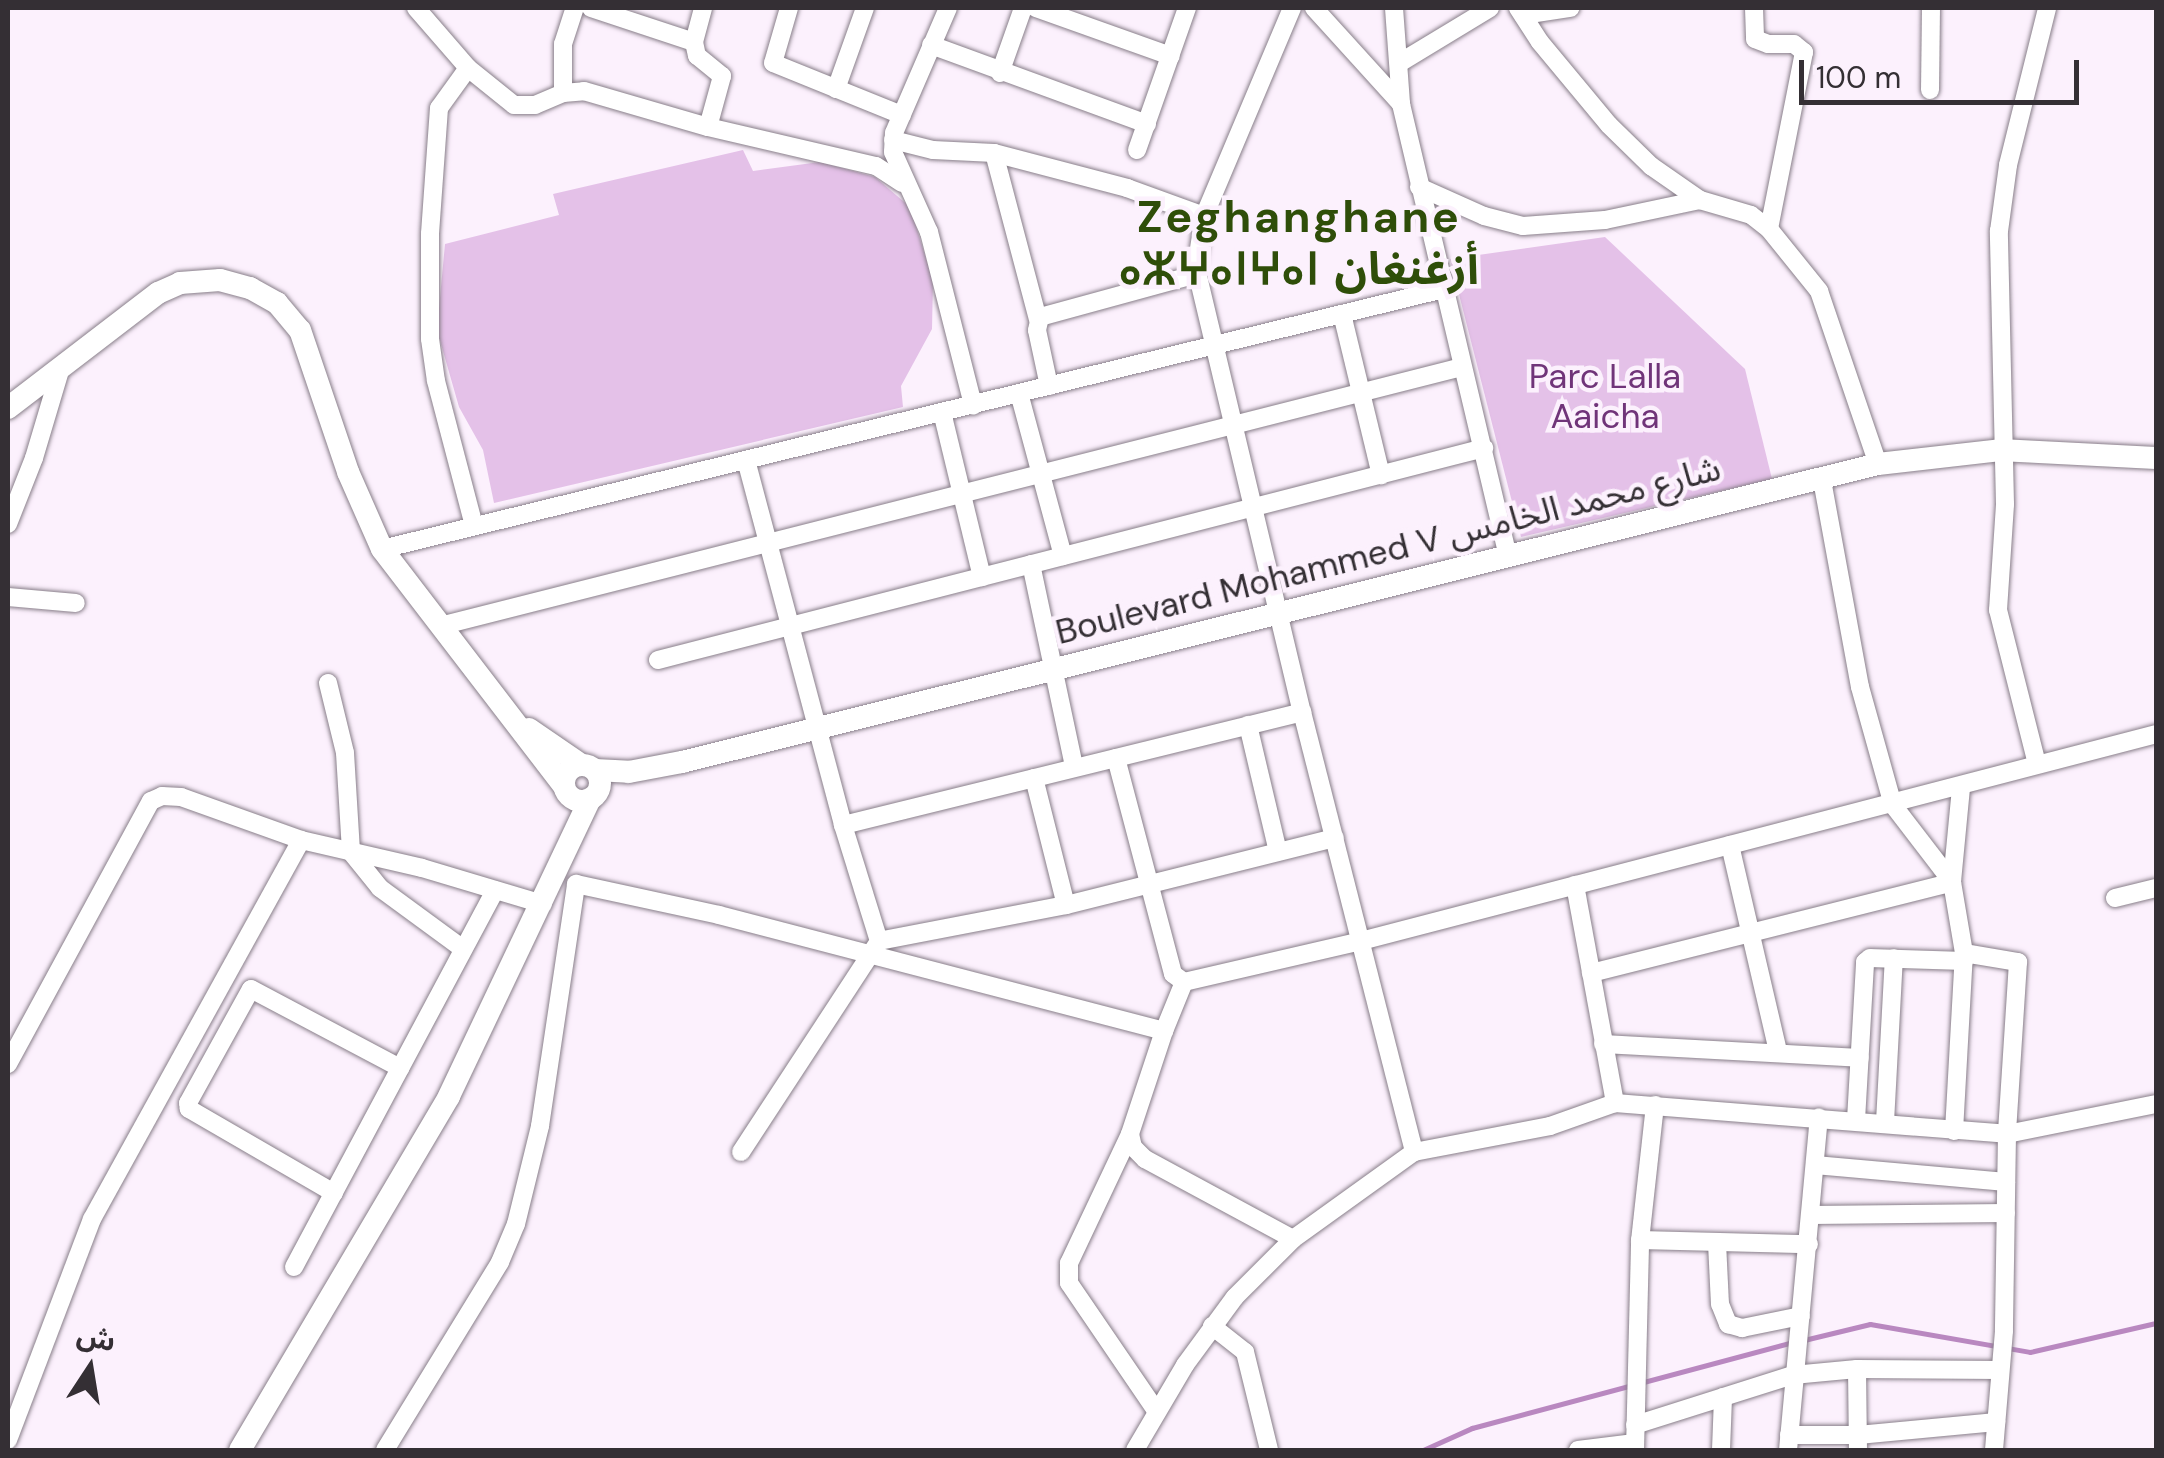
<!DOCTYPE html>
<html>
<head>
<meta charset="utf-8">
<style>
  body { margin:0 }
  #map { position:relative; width:2164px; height:1458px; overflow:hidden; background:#fcf1fd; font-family:"DM Sans","Noto Sans Arabic","Noto Sans Tifinagh",sans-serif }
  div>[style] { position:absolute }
  .green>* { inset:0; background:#e4c1e8 }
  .stream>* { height:5px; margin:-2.5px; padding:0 2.5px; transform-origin:2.5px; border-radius:2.5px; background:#b988c0 }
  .roads { filter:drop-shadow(0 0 2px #887e89) drop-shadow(0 0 2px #887e89) }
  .street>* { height:18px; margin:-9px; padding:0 9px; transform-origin:9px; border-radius:9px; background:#fff }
  .secondary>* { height:22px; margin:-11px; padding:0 11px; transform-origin:11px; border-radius:11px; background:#fff }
  .secondary>.ring { margin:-11px; padding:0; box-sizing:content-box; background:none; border:22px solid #fff; border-radius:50% }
  span { translate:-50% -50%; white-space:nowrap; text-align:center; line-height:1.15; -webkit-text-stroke:9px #fcf1fd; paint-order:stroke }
  .park-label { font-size:35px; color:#703479 }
  .street-label { font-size:35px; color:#342f34 }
  .district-label { font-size:45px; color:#2f4e09; font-weight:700; letter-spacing:2.5px }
  .frame { position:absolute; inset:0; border:10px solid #342f34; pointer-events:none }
  .north { position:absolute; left:40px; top:1318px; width:100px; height:100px; -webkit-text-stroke:8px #fcf1fd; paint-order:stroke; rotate:12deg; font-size:28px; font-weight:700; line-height:40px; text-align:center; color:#342f34 }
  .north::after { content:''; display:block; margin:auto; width:35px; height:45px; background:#342f34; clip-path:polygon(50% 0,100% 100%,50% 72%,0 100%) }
  .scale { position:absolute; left:1799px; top:60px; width:280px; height:45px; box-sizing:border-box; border:5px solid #342f34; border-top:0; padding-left:12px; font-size:30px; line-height:35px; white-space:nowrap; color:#342f34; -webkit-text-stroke:8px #fcf1fd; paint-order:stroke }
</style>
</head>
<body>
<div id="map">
  <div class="green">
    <div style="clip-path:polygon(743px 150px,753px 171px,820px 162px,875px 177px,910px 207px,933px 281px,932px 329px,901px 386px,903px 407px,494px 503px,483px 450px,459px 407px,437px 330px,445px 244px,559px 215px,553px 194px)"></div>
    <div style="clip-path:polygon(1605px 237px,1745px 369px,1772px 479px,1521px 537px,1450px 259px)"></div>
  </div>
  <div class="stream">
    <div style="left:1804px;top:1340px;width:68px;rotate:-13.6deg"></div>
    <div style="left:1870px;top:1324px;width:162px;rotate:9.9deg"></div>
    <div style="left:2030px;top:1352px;width:129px;rotate:-13deg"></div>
    <div style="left:1423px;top:1450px;width:54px;rotate:-24.2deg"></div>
    <div style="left:1472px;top:1428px;width:333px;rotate:-15deg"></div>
  </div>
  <div class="roads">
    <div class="street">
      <div style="left:416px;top:8px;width:79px;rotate:49.1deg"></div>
      <div style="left:468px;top:68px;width:59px;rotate:38.8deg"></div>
      <div style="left:514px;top:105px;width:21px"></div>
      <div style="left:535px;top:105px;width:30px;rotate:-23deg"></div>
      <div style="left:563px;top:93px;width:21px;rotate:-5deg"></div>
      <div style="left:584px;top:91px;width:129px;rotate:16.2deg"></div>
      <div style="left:708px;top:127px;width:53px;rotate:-74.6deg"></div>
      <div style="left:722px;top:76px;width:32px;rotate:-141deg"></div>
      <div style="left:697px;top:56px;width:14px;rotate:-102deg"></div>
      <div style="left:694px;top:42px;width:35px;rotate:-75deg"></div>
      <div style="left:591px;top:8px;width:108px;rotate:18.3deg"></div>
      <div style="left:789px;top:8px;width:57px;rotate:106.2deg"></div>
      <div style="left:773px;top:63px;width:139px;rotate:22deg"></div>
      <div style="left:948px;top:8px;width:136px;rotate:113.4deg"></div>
      <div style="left:894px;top:133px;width:19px;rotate:93deg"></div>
      <div style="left:893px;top:152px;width:88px;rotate:65.8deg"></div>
      <div style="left:929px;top:232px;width:179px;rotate:75.7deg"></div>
      <div style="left:1036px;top:8px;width:143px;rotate:19.6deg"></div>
      <div style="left:1292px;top:8px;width:226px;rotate:112.9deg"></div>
      <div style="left:1204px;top:216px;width:53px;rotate:98.7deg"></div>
      <div style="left:1196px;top:268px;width:456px;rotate:76.6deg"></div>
      <div style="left:1302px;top:712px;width:454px;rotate:75.7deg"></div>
      <div style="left:1314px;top:8px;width:130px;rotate:47.8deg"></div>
      <div style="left:1394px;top:8px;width:96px;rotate:85.8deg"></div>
      <div style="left:1401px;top:104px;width:466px;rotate:76.7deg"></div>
      <div style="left:1518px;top:8px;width:40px;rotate:57.1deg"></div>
      <div style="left:1540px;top:42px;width:108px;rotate:50.3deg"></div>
      <div style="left:1609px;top:125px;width:59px;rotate:44.3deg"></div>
      <div style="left:1651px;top:166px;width:60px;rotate:34.8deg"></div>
      <div style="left:1754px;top:8px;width:31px;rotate:88deg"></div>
      <div style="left:1755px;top:39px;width:14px;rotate:21deg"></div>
      <div style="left:1768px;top:44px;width:26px"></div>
      <div style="left:1794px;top:44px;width:13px;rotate:39deg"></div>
      <div style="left:1804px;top:52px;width:180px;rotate:101.2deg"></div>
      <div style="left:1523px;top:15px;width:48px;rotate:-8.5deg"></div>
      <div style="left:931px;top:45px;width:230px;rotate:20.1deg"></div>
      <div style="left:1401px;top:62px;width:104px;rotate:-31.2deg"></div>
      <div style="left:468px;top:68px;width:49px;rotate:125.9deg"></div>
      <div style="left:439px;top:108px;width:126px;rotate:94.1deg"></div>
      <div style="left:430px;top:234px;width:105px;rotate:90deg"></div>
      <div style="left:430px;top:339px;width:42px;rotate:81.9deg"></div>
      <div style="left:436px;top:381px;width:150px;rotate:75.3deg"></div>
      <div style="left:1000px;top:73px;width:69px;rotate:-70.5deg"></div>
      <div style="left:836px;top:89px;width:86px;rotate:-70.3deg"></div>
      <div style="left:1930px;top:90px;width:82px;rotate:-89.3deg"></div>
      <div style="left:563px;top:93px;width:49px;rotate:-90deg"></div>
      <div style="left:563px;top:44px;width:38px;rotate:-72deg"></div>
      <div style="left:708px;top:127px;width:172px;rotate:13.1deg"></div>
      <div style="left:876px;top:166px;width:31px;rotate:33deg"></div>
      <div style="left:893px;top:140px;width:41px;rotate:14deg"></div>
      <div style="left:933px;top:150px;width:61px;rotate:2.8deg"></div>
      <div style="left:994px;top:153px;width:138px;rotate:14.7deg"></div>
      <div style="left:1127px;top:188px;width:82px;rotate:20deg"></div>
      <div style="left:1137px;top:150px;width:151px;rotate:-70.6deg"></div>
      <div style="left:994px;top:153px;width:172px;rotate:75.2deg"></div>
      <div style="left:1419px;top:187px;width:71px;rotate:24deg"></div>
      <div style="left:1484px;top:216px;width:40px;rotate:14.4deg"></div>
      <div style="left:1523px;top:226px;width:82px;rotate:-4.2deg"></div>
      <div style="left:1605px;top:220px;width:97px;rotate:-11.9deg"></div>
      <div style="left:1700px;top:200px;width:53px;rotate:16.4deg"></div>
      <div style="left:1751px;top:215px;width:23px;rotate:38deg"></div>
      <div style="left:1769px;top:229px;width:80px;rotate:51.1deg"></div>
      <div style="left:1819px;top:291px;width:183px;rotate:71.2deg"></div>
      <div style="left:1342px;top:314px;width:166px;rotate:76.4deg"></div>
      <div style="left:1049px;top:386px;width:57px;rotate:-102.1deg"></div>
      <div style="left:1037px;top:330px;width:13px;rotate:-77deg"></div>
      <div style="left:1040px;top:317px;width:163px;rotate:-15.3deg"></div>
      <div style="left:1019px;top:393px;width:169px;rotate:74.9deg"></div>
      <div style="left:942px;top:412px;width:170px;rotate:76.4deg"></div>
      <div style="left:746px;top:460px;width:378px;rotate:75.1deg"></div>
      <div style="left:843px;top:825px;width:121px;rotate:72.8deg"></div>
      <div style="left:1822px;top:480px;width:210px;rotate:79.6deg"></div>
      <div style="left:1860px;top:687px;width:123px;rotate:74.4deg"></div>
      <div style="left:1893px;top:805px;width:97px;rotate:52.5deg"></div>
      <div style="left:8px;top:524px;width:71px;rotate:-68.5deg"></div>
      <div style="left:34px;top:458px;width:91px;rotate:-73.4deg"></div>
      <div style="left:382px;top:549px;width:1093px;rotate:-13.76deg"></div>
      <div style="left:1031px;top:564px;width:207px;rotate:78deg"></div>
      <div style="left:8px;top:597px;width:68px;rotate:5deg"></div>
      <div style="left:444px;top:625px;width:1050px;rotate:-14.22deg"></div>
      <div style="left:658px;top:660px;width:853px;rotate:-14.39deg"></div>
      <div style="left:328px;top:683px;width:72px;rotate:76.3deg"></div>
      <div style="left:345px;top:753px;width:99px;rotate:86.5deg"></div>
      <div style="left:351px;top:852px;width:46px;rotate:51.1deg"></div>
      <div style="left:380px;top:888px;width:103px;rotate:36.3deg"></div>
      <div style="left:1248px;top:725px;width:130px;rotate:76.7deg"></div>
      <div style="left:1116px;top:758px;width:223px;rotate:75.2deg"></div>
      <div style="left:1173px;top:974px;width:14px;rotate:36deg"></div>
      <div style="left:1184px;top:982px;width:182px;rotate:-13deg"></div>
      <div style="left:1361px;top:941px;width:822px;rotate:-14.59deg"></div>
      <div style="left:2037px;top:764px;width:159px;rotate:-104.2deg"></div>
      <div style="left:1998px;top:610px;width:106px;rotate:-86.2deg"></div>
      <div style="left:2005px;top:504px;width:273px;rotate:-91.3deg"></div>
      <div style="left:1999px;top:231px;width:67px;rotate:-82.2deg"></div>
      <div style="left:2008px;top:165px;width:162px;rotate:-76deg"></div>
      <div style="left:1034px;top:778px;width:131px;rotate:75.9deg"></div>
      <div style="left:1961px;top:788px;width:94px;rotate:95.5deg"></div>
      <div style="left:1952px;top:882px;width:72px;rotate:80.4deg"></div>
      <div style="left:1964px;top:953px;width:55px;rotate:9.5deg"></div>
      <div style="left:2018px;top:962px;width:172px;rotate:93.7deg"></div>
      <div style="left:2007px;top:1134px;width:197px;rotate:90.9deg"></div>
      <div style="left:2004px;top:1331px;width:119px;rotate:94.8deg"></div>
      <div style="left:843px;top:825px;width:473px;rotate:-13.8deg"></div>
      <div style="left:1730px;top:845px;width:212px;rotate:76.9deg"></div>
      <div style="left:1575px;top:885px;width:222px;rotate:79.6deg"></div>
      <div style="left:2115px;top:898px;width:42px;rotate:-13.7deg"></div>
      <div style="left:1591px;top:973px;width:372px;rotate:-14.1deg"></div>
      <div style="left:1164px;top:1031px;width:53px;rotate:-67.8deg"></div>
      <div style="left:1603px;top:1044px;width:257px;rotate:3.1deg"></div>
      <div style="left:8px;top:1064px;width:299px;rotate:-61.5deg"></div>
      <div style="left:151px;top:801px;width:12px;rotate:-24deg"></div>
      <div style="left:162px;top:796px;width:19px;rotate:3deg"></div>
      <div style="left:181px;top:797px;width:127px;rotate:19.7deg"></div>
      <div style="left:301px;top:840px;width:124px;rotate:13deg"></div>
      <div style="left:422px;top:868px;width:126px;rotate:16.6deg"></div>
      <div style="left:1655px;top:1105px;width:136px;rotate:96.3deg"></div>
      <div style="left:1640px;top:1240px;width:169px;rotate:1.4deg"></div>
      <div style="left:1856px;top:1120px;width:158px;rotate:-86.7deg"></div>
      <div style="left:1865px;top:962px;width:6px;rotate:-39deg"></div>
      <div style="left:1870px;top:958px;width:94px;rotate:1.8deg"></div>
      <div style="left:1885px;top:1122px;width:164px;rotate:-86.9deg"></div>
      <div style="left:1954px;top:1131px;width:178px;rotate:-86.8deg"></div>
      <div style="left:1130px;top:1134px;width:143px;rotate:115.3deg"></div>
      <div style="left:1069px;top:1263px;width:20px;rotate:90deg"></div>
      <div style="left:1069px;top:1283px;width:156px;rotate:55.7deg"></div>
      <div style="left:741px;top:1152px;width:252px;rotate:-56.8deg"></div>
      <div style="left:879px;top:941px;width:190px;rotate:-10.9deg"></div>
      <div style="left:1066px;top:905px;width:277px;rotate:-14deg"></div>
      <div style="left:1815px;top:1165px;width:192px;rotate:5.1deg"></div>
      <div style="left:334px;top:1193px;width:168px;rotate:-149.9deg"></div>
      <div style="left:189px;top:1109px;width:6px;rotate:-99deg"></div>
      <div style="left:188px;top:1103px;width:130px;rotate:-61.1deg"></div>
      <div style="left:251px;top:989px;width:169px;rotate:27.9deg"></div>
      <div style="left:1811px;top:1215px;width:195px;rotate:-0.6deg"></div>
      <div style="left:1717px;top:1243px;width:61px;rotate:87.2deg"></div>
      <div style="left:1720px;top:1304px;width:22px;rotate:68deg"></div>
      <div style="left:1728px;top:1324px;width:15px;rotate:16deg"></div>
      <div style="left:1742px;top:1328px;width:60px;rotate:-11.5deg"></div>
      <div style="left:294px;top:1267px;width:427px;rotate:-61.9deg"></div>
      <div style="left:1212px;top:1326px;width:42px;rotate:38.2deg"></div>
      <div style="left:1245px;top:1352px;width:101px;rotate:76.2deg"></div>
      <div style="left:1857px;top:1369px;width:81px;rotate:89.3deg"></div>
      <div style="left:1635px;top:1425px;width:166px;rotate:-17.6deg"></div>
      <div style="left:1793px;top:1375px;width:64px;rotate:-5.4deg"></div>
      <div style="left:1857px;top:1369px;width:143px;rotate:0.4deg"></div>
      <div style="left:1789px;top:1435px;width:69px"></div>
      <div style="left:1858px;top:1435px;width:139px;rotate:-5.4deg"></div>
      <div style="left:8px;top:1440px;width:236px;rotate:-69.2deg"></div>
      <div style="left:92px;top:1219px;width:433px;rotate:-61.1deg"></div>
      <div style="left:385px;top:1450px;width:220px;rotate:-58.5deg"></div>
      <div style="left:500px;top:1262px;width:41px;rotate:-67.2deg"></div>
      <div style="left:516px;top:1224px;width:101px;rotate:-76.2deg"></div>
      <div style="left:540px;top:1126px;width:245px;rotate:-81.5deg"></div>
      <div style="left:576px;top:884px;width:146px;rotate:12.2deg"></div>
      <div style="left:719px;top:915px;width:460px;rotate:14.6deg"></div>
      <div style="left:1164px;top:1031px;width:108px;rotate:108.3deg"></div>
      <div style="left:1130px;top:1134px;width:13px;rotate:77deg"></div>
      <div style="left:1133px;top:1147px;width:17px;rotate:45deg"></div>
      <div style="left:1145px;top:1159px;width:168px;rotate:28.4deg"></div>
      <div style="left:1135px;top:1450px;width:99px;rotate:-59.5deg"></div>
      <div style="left:1185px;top:1365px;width:84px;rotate:-53.7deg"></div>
      <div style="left:1235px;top:1297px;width:82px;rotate:-45deg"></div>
      <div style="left:1293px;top:1239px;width:149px;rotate:-35.7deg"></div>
      <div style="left:1414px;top:1152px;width:138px;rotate:-10.8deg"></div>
      <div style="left:1550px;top:1126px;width:69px;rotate:-19.5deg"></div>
      <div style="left:1615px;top:1103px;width:393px;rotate:4.5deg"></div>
      <div style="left:2007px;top:1134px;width:152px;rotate:-11.4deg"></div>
      <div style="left:1578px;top:1450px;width:57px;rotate:-7deg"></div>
      <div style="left:1635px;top:1450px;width:210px;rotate:-88.6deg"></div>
      <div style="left:1721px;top:1450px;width:53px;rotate:-87.8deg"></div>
      <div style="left:1788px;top:1450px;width:334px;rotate:-84.7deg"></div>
    </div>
    <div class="secondary">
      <div style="left:8px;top:408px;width:189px;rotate:-37.5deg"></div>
      <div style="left:158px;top:293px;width:24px;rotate:-24deg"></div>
      <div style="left:180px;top:283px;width:40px;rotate:-4.3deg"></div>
      <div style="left:220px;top:280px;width:31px;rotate:15deg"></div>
      <div style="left:250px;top:288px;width:31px;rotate:29deg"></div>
      <div style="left:277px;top:303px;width:35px;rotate:50deg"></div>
      <div style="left:300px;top:330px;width:150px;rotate:71.3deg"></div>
      <div style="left:348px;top:472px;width:84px;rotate:66.2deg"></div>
      <div style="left:382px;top:549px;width:297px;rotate:52.5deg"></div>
      <div style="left:529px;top:729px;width:62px;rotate:34.5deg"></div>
      <div class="ring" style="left:564px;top:765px;width:14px;height:14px"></div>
      <div style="left:595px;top:770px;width:34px;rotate:3deg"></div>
      <div style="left:629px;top:772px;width:54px;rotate:-10.7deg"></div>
      <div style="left:682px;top:762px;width:1233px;rotate:-13.99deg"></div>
      <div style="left:1878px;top:464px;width:123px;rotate:-6.5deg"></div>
      <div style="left:2000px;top:450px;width:156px;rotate:2.9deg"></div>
      <div style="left:240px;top:1450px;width:411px;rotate:-59.4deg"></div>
      <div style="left:449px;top:1096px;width:329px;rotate:-64.6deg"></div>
    </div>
  </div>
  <div class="park-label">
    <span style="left:1605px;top:396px">Parc Lalla<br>Aaicha</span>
  </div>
  <div class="street-label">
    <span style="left:1388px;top:550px;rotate:-14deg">Boulevard Mohammed V شارع محمد الخامس</span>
  </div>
  <div class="district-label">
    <span style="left:1299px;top:243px">Zeghanghane<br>ⴰⵣⵖⴰⵏⵖⴰⵏ أزغنغان</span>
  </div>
  <div class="frame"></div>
  <div class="north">ش</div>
  <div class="scale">100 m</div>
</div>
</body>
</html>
